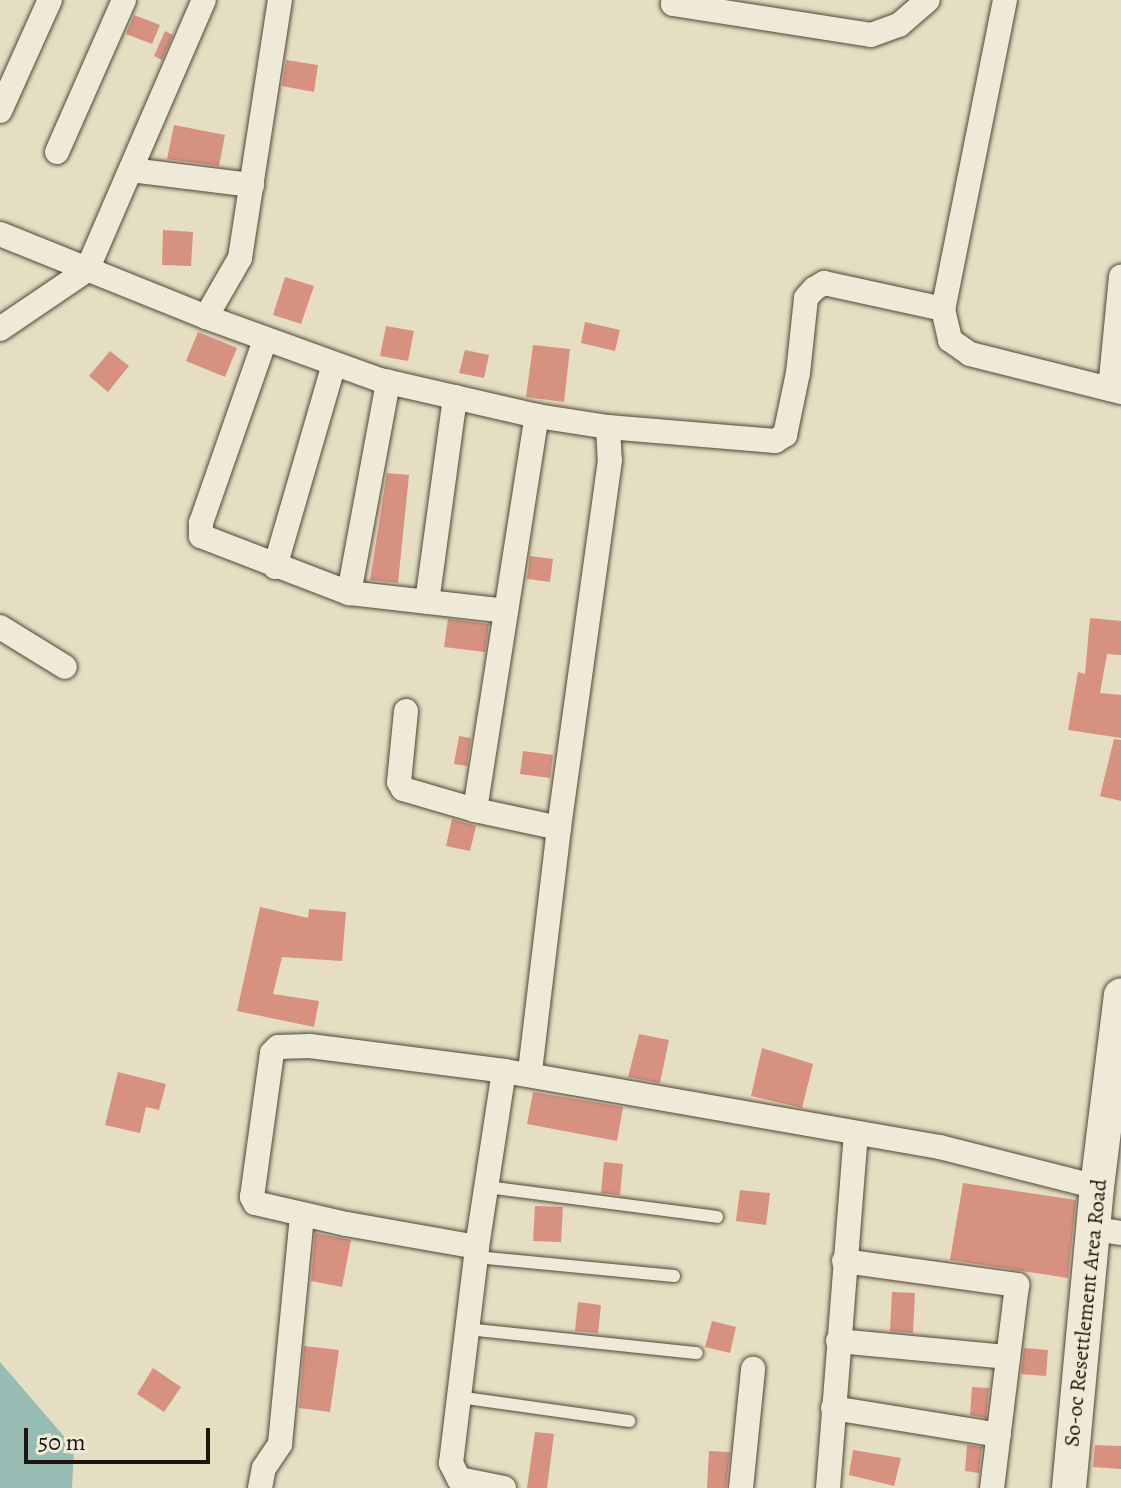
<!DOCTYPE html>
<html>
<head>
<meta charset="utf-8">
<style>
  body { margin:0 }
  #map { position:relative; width:1121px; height:1488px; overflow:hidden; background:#e6dec2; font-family:Alegreya,serif }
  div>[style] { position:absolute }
  .water>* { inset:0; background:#96bcb3 }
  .building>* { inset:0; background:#d69181 }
  .roads { filter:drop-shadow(0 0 2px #51463a) drop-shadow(0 0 2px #51463a) }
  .lane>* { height:12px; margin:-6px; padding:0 6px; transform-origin:6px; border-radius:6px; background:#efead7 }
  .street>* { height:24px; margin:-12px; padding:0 12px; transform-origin:12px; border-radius:12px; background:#efead7 }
  .secondary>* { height:34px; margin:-17px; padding:0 17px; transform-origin:17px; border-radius:17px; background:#efead7 }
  span { translate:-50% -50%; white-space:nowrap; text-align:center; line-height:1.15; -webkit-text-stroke:6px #efead7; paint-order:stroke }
  .street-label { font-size:22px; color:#1f140d }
  .scale { position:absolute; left:24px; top:1428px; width:186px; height:36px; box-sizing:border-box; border:4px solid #1f140d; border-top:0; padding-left:10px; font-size:24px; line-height:28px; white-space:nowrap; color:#1f140d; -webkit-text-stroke:6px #efead7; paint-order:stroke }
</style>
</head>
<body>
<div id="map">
  <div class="water">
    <div style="clip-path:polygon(0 1362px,74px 1448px,72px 1488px,0 1488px)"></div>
  </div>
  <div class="building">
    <div style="clip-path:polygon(134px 15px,160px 25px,152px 44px,126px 34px)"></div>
    <div style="clip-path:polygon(165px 31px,173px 35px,162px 60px,154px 56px)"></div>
    <div style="clip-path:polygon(286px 60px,318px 65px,314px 92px,282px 86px)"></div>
    <div style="clip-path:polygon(174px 125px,225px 135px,219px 166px,167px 159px)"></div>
    <div style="clip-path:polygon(163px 230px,193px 232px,191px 266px,162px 265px)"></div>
    <div style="clip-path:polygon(285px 277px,314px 286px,301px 324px,273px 315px)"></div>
    <div style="clip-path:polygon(585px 322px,620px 330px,615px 351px,581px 343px)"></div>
    <div style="clip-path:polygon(386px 326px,414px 331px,408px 361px,380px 356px)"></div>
    <div style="clip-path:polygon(198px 332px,237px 348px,225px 377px,186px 361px)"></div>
    <div style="clip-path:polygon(533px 345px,570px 349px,564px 402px,526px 397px)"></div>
    <div style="clip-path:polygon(465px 350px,489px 355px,484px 378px,459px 373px)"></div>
    <div style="clip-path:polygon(110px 351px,129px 366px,108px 392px,89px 376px)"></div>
    <div style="clip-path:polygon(387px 473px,409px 475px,398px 583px,370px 580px)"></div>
    <div style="clip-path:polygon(530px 556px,553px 559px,550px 582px,527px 579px)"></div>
    <div style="clip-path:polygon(1090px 618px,1121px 621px,1121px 655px,1107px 654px,1100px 693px,1121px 695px,1121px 738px,1068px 730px,1078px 672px,1085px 674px)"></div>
    <div style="clip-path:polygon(448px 619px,489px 624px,485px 652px,444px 647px)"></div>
    <div style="clip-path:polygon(459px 736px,471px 738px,467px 766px,454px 764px)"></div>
    <div style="clip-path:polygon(1114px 739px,1121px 740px,1121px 801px,1100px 796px)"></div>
    <div style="clip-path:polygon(523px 751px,553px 755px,550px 778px,520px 774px)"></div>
    <div style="clip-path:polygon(452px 819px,476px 826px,470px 851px,446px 846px)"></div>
    <div style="clip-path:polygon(260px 907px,308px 918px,309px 909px,346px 912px,342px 961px,282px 957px,273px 994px,319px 1001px,314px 1027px,237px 1011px)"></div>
    <div style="clip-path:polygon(639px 1034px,669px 1040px,660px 1083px,628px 1077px)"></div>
    <div style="clip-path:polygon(762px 1048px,813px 1064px,802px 1108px,751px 1096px)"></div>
    <div style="clip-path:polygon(118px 1072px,166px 1084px,159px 1110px,146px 1107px,140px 1133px,105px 1125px)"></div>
    <div style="clip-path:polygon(533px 1092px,623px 1107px,617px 1141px,527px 1124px)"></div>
    <div style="clip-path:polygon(604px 1162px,623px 1164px,620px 1195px,601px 1193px)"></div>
    <div style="clip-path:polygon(963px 1183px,1076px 1200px,1068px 1278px,950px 1260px)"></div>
    <div style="clip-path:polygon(740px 1190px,770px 1193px,766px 1225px,736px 1221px)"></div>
    <div style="clip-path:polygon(535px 1206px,563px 1207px,561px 1242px,533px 1241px)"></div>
    <div style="clip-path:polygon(315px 1233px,351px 1240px,342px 1287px,311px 1281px)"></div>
    <div style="clip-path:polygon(892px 1292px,915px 1293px,913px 1333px,890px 1331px)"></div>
    <div style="clip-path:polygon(578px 1302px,601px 1305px,598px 1333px,575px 1331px)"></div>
    <div style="clip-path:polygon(712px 1321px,736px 1327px,730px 1353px,705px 1347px)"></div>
    <div style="clip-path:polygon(304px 1346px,339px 1350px,330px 1412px,299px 1408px)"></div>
    <div style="clip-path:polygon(1024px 1348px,1048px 1350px,1046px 1376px,1021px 1374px)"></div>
    <div style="clip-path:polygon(153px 1368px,181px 1387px,164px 1412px,137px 1394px)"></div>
    <div style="clip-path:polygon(972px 1387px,989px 1388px,986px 1418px,970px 1415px)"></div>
    <div style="clip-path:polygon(535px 1432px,554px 1434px,547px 1488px,527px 1488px)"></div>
    <div style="clip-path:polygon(967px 1445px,982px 1447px,979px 1473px,965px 1471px)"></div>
    <div style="clip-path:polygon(1095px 1445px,1121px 1446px,1121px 1469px,1093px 1467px)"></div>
    <div style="clip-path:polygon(853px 1450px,901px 1458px,894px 1486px,849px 1475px)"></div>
    <div style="clip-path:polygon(709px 1451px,730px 1452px,726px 1488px,707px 1488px)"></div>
  </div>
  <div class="roads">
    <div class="lane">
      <div style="left:487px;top:1187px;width:232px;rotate:7.4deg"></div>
      <div style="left:476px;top:1257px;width:199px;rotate:5.5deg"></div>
      <div style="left:467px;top:1329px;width:231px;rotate:6deg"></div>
      <div style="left:458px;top:1397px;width:173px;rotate:8deg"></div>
    </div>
    <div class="street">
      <div style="left:674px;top:0;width:4px;rotate:104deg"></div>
      <div style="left:673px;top:4px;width:200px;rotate:8.9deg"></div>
      <div style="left:871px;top:35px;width:30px;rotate:-20deg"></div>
      <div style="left:899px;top:25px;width:38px;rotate:-41deg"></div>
      <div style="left:1005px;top:0;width:315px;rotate:101.3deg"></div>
      <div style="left:943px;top:309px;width:32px;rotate:77deg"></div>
      <div style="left:950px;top:340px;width:24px;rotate:35deg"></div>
      <div style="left:970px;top:354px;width:156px;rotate:14.1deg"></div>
      <div style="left:0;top:111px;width:122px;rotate:-65.8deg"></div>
      <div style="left:57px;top:152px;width:166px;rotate:-66.2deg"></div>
      <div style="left:131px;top:170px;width:122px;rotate:7.1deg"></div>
      <div style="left:0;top:234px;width:222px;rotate:21.9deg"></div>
      <div style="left:206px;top:317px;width:185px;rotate:19.9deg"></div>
      <div style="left:380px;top:380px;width:161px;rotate:12.9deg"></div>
      <div style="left:537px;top:416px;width:72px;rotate:8.8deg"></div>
      <div style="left:608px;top:427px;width:33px;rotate:87deg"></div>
      <div style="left:610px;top:460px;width:372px;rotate:97.9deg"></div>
      <div style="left:559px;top:828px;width:247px;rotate:96.8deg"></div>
      <div style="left:206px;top:317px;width:68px;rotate:-60deg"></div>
      <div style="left:240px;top:258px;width:261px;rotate:-81.2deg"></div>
      <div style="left:0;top:329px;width:105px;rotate:-34.1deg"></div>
      <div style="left:87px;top:270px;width:294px;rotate:-66.6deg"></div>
      <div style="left:265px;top:340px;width:194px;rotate:109.3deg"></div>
      <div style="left:201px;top:523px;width:13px;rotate:90deg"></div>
      <div style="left:201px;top:536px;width:159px;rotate:21.1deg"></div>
      <div style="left:349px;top:593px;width:158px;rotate:6.5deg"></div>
      <div style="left:1110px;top:389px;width:113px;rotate:-84.4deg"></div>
      <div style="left:608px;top:427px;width:168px;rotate:4.8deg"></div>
      <div style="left:775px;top:441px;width:12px;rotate:-31deg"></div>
      <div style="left:785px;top:435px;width:63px;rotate:-78.2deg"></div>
      <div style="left:798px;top:373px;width:75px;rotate:-83.9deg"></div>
      <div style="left:806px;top:298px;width:12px;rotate:-48deg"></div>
      <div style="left:814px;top:289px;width:12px;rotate:-31deg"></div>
      <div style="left:824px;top:283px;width:122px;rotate:12.3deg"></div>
      <div style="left:275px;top:567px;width:211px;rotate:-73.8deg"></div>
      <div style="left:349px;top:593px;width:215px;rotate:-79.5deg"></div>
      <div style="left:427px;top:602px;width:207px;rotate:-82.2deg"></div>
      <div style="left:0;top:627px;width:76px;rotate:31.6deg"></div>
      <div style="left:406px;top:711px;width:71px;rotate:95.6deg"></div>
      <div style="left:399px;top:782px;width:8px;rotate:60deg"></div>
      <div style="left:403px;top:789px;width:75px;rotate:16.3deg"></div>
      <div style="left:475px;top:810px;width:86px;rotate:12.1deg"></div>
      <div style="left:475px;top:810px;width:399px;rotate:-81.1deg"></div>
      <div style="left:1096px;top:1229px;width:25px;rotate:9deg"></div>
      <div style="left:477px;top:1247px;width:133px;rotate:-170deg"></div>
      <div style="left:346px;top:1224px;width:93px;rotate:-167deg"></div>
      <div style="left:255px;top:1203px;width:7px;rotate:-117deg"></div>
      <div style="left:252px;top:1197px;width:145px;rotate:-82.1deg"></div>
      <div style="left:272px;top:1053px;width:8px;rotate:-45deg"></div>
      <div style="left:278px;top:1047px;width:32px;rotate:-2deg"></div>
      <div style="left:310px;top:1046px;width:196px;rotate:7.3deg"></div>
      <div style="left:844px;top:1261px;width:175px;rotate:7.9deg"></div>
      <div style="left:1017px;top:1285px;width:205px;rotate:97deg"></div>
      <div style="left:838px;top:1341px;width:171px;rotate:5.4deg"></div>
      <div style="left:833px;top:1408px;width:168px;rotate:9.2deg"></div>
      <div style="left:260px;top:1488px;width:20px;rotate:-79deg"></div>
      <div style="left:264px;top:1468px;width:29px;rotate:-56deg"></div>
      <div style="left:280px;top:1444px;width:230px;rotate:-84.5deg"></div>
      <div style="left:504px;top:1488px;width:46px;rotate:-168.7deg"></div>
      <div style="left:459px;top:1479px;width:18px;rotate:-117deg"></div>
      <div style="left:451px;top:1463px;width:218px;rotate:-83.1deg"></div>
      <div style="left:477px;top:1247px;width:178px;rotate:-81.3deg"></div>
      <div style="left:504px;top:1071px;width:443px;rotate:9.9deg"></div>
      <div style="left:940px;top:1147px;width:162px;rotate:14.3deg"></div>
      <div style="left:741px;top:1488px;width:120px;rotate:-84.2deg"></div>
      <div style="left:828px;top:1488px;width:356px;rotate:-85.5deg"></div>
    </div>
    <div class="secondary">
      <div style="left:1069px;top:1488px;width:302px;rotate:-84.7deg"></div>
      <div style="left:1097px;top:1187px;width:193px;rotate:-82.9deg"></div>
    </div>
  </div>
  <div class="street-label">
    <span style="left:1086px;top:1313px;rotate:-84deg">So-oc Resettlement Area Road</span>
  </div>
  <div class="scale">50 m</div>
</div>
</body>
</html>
